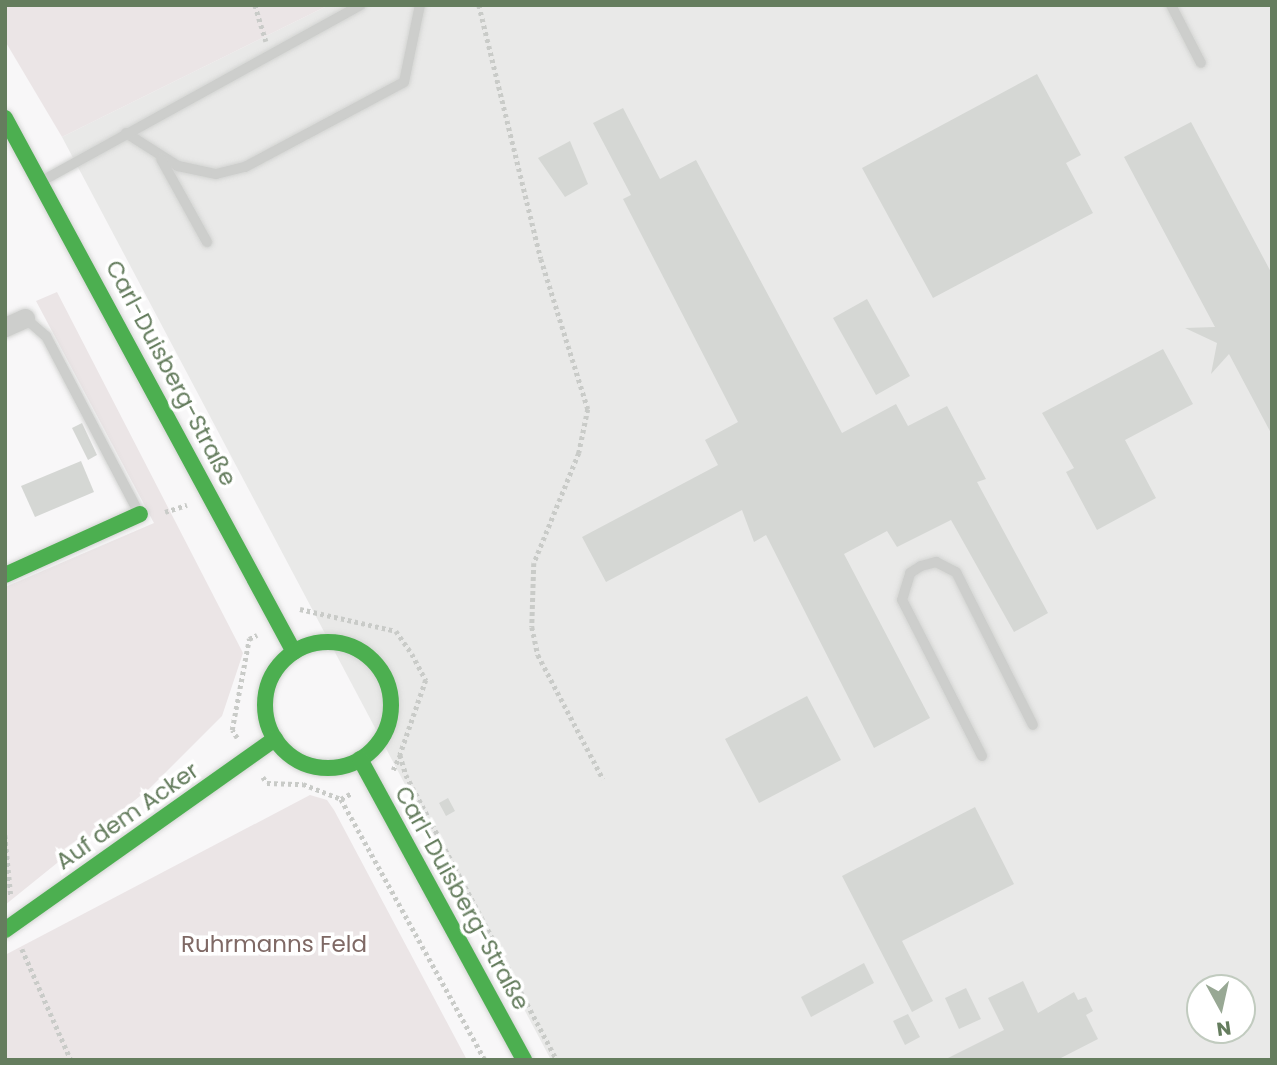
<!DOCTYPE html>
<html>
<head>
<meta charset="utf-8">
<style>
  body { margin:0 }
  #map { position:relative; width:1277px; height:1065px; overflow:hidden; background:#f8f7f8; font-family:Poppins,sans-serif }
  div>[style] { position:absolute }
  .built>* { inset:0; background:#e9e9e8 }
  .green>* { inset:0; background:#ebe5e6 }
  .building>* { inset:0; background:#d5d7d4 }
  .path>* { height:4.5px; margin-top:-2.25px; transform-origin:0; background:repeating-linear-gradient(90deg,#c9cbc8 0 3.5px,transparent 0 7px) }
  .roads { filter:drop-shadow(0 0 2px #d3d4d2) drop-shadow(0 0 2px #d3d4d2) }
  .lane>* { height:10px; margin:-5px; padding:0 5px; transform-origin:5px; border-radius:5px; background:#cdcecc }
  .street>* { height:19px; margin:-9.5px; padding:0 9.5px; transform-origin:9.5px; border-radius:9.5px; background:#cdcecc }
  .fast>* { height:16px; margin:-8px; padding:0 8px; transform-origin:8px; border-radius:8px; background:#4caf50 }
  .fast>.ring { margin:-8px; padding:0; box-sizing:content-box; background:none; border:16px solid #4caf50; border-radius:50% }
  span { translate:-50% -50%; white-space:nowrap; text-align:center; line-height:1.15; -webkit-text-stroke:7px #fff; paint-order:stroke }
  .street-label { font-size:23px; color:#657d5e }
  .park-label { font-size:23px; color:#7f6965 }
  .frame { position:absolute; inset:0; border:7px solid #657d5e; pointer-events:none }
  .north { position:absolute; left:1186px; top:974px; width:70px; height:70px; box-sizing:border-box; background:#fff; border:2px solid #c1cbbf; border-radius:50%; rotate:172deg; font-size:19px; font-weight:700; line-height:28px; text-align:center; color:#657d5e }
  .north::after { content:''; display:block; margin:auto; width:24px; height:32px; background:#98a894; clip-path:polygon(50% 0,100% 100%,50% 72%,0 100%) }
</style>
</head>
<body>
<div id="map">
  <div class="built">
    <div style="clip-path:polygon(evenodd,329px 5px,1272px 5px,1272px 1060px,551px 1060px,62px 137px,329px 5px,1200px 988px,1242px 988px,1242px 1030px,1200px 1030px,1200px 988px)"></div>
  </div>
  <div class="green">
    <div style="clip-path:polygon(5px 5px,329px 5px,62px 137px,5px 41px)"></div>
    <div style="clip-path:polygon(57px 292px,243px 653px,222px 716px,150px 788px,5px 905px,5px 587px,154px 523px,36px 301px)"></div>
    <div style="clip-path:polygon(310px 795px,327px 800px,334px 810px,467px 1060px,5px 1060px,5px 955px)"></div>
  </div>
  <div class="building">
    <div style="clip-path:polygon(1037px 74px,1081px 155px,1066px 163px,1093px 213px,933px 298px,862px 168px)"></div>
    <div style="clip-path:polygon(623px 108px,660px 179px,696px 160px,842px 433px,896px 404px,908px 426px,947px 406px,986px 479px,977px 482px,1048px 613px,1014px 632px,951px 520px,897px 547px,887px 531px,844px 554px,930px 718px,874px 748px,766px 535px,754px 542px,742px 510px,606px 582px,582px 537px,718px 465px,705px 440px,738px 422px,623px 199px,631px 195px,593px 123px)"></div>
    <div style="clip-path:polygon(1191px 122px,1272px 274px,1272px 435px,1229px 354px,1211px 374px,1217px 343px,1185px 328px,1215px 327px,1124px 157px)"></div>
    <div style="clip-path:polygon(570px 141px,588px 184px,565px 197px,538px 158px)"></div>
    <div style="clip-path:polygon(867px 299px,910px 376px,876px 395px,833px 318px)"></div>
    <div style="clip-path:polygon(1163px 349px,1193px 404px,1125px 440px,1156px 498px,1097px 530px,1066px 472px,1074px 468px,1042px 413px)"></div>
    <div style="clip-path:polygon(82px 423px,97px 455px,88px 460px,72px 428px)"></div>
    <div style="clip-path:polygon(81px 461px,94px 492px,35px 517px,21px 486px)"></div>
    <div style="clip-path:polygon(807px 696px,841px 760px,759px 803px,725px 739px)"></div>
    <div style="clip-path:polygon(448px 798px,455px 811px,446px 816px,439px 803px)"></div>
    <div style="clip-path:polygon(975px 807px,1014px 884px,902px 941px,933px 1001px,912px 1012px,842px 876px)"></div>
    <div style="clip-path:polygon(864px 963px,874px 983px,811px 1017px,801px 997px)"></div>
    <div style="clip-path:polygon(1023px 981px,1038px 1013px,1074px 992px,1078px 1000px,1086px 997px,1093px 1011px,1086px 1015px,1098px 1039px,1057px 1060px,944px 1060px,1004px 1030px,988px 998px)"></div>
    <div style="clip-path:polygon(966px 988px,981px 1019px,959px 1029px,945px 998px)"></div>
    <div style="clip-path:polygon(908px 1014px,920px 1037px,905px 1045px,893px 1021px)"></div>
  </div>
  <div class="path">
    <div style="left:255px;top:5px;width:38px;rotate:73deg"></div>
    <div style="left:479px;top:5px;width:261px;rotate:76.3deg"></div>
    <div style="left:541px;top:259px;width:157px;rotate:72.6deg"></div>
    <div style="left:588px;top:409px;width:45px;rotate:101.6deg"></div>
    <div style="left:579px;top:453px;width:119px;rotate:112.2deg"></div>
    <div style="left:534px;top:563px;width:64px;rotate:91.8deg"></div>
    <div style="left:532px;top:627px;width:29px;rotate:78deg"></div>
    <div style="left:538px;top:655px;width:140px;rotate:62.3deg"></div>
    <div style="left:165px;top:512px;width:23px;rotate:-18deg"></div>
    <div style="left:300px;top:609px;width:98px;rotate:12.9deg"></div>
    <div style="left:396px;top:631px;width:28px;rotate:55deg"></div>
    <div style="left:412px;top:654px;width:30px;rotate:62deg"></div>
    <div style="left:426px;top:680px;width:79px;rotate:109.1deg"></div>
    <div style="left:400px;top:755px;width:21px;rotate:73deg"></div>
    <div style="left:406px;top:775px;width:323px;rotate:62.1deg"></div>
    <div style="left:237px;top:738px;width:9px;rotate:-122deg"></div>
    <div style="left:232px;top:730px;width:93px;rotate:-79.4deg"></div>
    <div style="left:249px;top:639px;width:9px;rotate:-27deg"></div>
    <div style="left:393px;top:770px;width:17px;rotate:-65deg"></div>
    <div style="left:263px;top:777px;width:7px;rotate:56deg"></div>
    <div style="left:267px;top:783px;width:36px;rotate:2deg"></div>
    <div style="left:303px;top:784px;width:41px;rotate:21.5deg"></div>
    <div style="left:341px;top:799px;width:13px;rotate:-29deg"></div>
    <div style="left:341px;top:799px;width:298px;rotate:61.1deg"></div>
    <div style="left:5px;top:835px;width:61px;rotate:84.4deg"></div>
    <div style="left:22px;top:949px;width:121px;rotate:66.2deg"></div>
  </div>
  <div class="roads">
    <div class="lane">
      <div style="left:1171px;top:5px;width:65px;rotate:62.7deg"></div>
      <div style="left:126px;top:133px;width:62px;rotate:32.4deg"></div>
      <div style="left:178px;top:166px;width:39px;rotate:12deg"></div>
      <div style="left:216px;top:174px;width:30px;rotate:-14deg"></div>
      <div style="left:245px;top:167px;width:180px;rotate:-28.1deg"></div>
      <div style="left:404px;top:82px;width:79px;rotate:-78.3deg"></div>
      <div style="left:161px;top:159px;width:95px;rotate:61deg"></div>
      <div style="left:42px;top:181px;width:364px;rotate:-28.9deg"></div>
      <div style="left:25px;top:318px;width:28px;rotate:41deg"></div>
      <div style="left:46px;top:336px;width:198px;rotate:62.3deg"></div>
      <div style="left:982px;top:756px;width:175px;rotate:-117.1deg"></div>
      <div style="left:902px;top:600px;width:28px;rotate:-73deg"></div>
      <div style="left:910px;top:573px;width:13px;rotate:-32deg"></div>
      <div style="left:921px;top:566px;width:16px;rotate:-15deg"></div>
      <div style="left:936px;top:562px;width:22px;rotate:27deg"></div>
      <div style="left:956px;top:572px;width:171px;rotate:63.3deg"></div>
    </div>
    <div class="street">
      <div style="left:5px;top:327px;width:22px;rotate:-24deg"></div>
    </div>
    <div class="fast">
      <div style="left:5px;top:118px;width:607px;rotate:61.58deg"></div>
      <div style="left:5px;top:575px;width:148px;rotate:-24.3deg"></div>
      <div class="ring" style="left:265px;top:642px;width:110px;height:110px"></div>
      <div style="left:360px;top:759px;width:343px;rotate:61.4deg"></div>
      <div style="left:5px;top:930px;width:331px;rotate:-35.3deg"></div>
    </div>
  </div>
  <div class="street-label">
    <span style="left:171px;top:373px;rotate:62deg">Carl-Duisberg-Straße</span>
    <span style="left:127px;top:816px;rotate:-35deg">Auf dem Acker</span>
    <span style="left:462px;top:898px;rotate:61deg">Carl-Duisberg-Straße</span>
  </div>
  <div class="park-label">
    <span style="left:274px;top:944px">Ruhrmanns Feld</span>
  </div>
  <div class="frame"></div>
  <div class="north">N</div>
</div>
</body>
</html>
